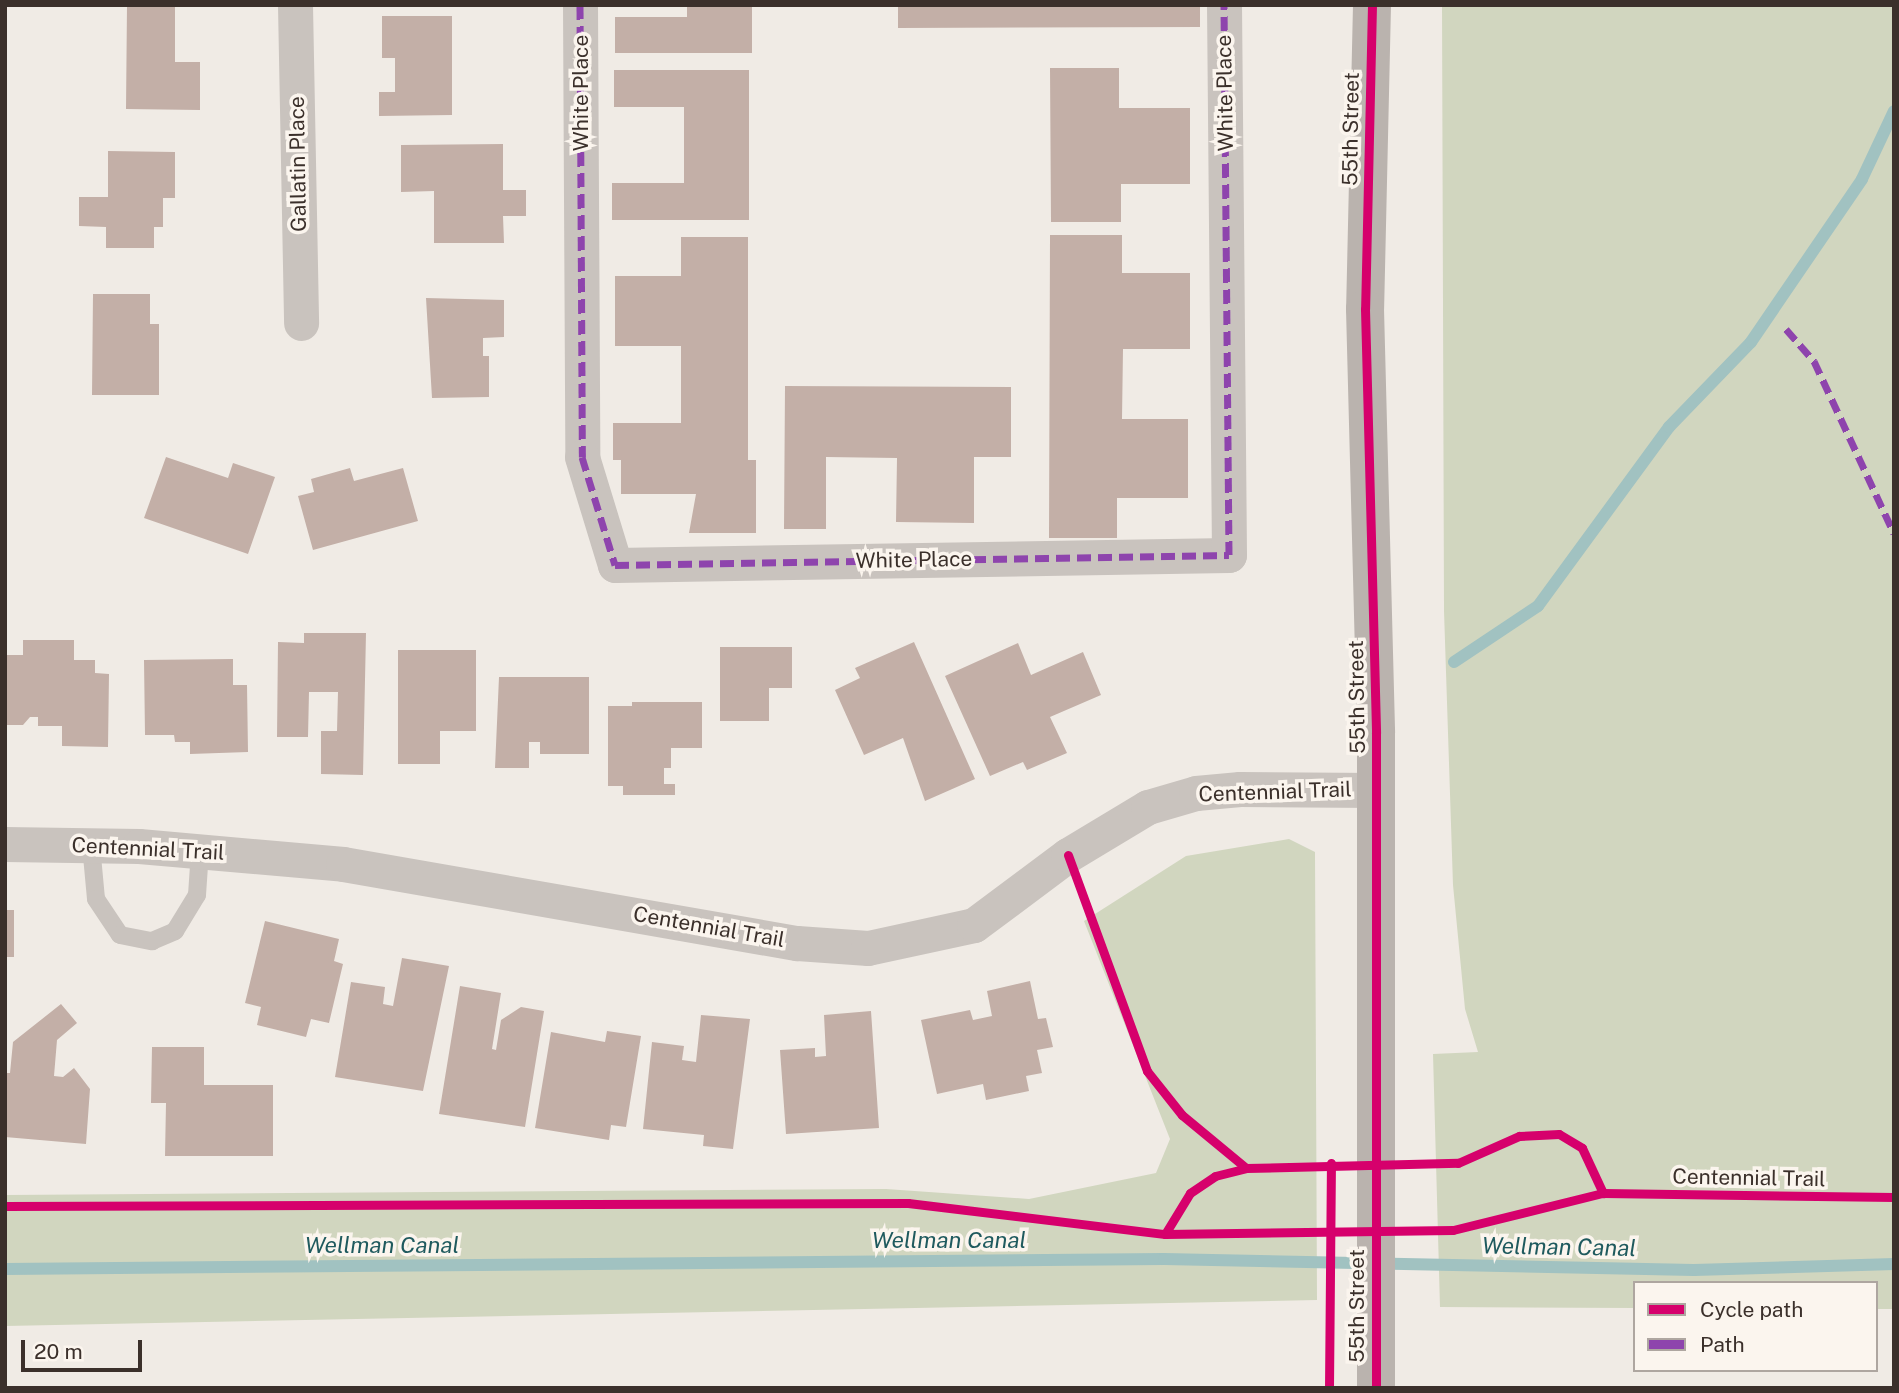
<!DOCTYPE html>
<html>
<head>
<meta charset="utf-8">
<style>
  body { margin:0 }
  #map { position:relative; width:1899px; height:1393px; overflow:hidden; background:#f0ebe5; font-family:"Public Sans",sans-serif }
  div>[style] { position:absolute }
  .green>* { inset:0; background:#d1d6bf }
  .stream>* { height:12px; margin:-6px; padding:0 6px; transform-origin:6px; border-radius:6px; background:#a1c2c1 }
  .building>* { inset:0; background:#c3afa7 }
  .lane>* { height:18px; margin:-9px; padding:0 9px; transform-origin:9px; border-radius:9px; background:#c9c3be }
  .street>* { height:35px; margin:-17.5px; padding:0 17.5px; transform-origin:17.5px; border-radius:17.5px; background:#c9c3be }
  .secondary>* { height:38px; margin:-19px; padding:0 19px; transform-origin:19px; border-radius:19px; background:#bab3ae }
  .quiet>* { height:7px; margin-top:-3.5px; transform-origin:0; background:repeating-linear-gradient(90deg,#8e44ad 0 14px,transparent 0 21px) }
  .cycleway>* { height:9px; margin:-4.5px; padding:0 4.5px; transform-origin:4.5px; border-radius:4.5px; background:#d6006c }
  span { translate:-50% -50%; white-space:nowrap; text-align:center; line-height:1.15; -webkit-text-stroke:7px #fbf5ee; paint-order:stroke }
  .street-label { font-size:21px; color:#3b302b }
  .water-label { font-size:23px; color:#1f5a5e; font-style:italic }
  .frame { position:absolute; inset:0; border:7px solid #3b302b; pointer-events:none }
  .legend { position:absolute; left:1633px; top:1281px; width:245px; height:91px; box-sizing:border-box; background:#fbf5ee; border:2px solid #aea6a0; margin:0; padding:9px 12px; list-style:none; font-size:21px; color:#3b302b }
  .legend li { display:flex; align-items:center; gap:14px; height:35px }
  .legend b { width:35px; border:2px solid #aea6a0 }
  .scale { position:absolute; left:21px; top:1340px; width:121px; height:32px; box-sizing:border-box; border:4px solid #3b302b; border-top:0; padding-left:9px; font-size:21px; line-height:24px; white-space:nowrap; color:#3b302b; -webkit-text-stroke:5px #fbf5ee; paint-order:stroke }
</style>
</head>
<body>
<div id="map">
  <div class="green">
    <div style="clip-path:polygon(1442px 5px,1894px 5px,1894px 1309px,1876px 1309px,1876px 1283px,1635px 1283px,1635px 1308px,1440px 1307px,1433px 1054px,1478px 1052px,1465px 1009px,1453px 885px,1444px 611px)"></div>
    <div style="clip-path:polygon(1289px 839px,1315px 852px,1317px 1300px,5px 1326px,5px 1195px,886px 1189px,1029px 1199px,1156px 1173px,1170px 1139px,1084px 921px,1186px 856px)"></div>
  </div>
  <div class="stream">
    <div style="left:1454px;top:662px;width:101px;rotate:-33.7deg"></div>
    <div style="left:1538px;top:606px;width:222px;rotate:-53.8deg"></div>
    <div style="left:1669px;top:427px;width:118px;rotate:-46deg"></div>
    <div style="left:1751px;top:342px;width:197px;rotate:-55.7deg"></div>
    <div style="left:1862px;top:179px;width:75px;rotate:-64.8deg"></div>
    <div style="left:5px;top:1269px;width:1159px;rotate:-0.49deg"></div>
    <div style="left:1164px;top:1259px;width:530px;rotate:1.19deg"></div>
    <div style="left:1694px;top:1270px;width:200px;rotate:-1.7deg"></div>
  </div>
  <div class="building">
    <div style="clip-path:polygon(127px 5px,175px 5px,175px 62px,200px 62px,200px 110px,126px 109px)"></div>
    <div style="clip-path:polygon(687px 5px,752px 5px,752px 53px,615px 53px,615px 17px,687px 17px)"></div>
    <div style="clip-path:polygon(898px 5px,1200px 5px,1200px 27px,898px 28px)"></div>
    <div style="clip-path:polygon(382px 16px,452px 16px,452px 115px,379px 116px,379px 92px,395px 92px,395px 58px,382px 58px)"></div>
    <div style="clip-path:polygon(1050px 68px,1119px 68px,1119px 108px,1190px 108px,1190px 184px,1121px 184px,1121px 222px,1051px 222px)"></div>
    <div style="clip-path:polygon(614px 70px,749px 70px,749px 220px,612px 220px,612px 183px,684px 183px,684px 107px,614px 107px)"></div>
    <div style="clip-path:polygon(503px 144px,503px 190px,526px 190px,526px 216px,503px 216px,504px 243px,434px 243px,434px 191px,401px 192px,401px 145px)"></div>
    <div style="clip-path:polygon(108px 151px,175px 152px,175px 198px,163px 198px,163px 227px,154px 227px,154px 248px,106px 248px,106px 227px,79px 226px,79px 197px,108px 197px)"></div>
    <div style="clip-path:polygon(1050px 235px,1122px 235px,1122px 273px,1190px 273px,1190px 349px,1123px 349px,1122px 419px,1188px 419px,1188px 498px,1117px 498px,1117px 538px,1049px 538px)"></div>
    <div style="clip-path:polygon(681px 237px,748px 237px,748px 460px,756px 460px,756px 533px,689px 533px,696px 494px,621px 494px,621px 460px,613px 460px,613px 423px,681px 423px,681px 346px,615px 346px,615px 276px,681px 276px)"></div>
    <div style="clip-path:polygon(93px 294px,150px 294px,150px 324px,159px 324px,159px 395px,92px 395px)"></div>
    <div style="clip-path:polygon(426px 298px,504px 300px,504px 337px,483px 338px,483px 356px,489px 356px,489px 397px,432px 398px)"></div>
    <div style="clip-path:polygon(785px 386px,1011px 387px,1011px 457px,974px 457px,974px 523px,896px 522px,897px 458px,826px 457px,826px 529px,784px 529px)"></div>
    <div style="clip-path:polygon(166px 457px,228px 478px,233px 463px,275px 477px,248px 554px,144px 518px)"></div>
    <div style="clip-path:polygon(350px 468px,354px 481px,403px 468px,418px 521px,313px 550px,298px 496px,314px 492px,311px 479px)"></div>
    <div style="clip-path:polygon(304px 633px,366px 633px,363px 775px,321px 774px,321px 731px,337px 731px,338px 692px,309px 692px,308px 737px,277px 737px,278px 642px,304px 643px)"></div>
    <div style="clip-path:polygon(23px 640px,74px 640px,74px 660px,95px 660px,95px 673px,109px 674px,108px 747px,62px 746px,62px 726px,38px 726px,38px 717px,30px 717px,23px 725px,5px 725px,5px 655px,23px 655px)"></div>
    <div style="clip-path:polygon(914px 642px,975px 779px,925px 801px,903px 738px,864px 755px,835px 690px,860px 678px,855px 668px)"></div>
    <div style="clip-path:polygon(1018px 643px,1031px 675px,1083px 652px,1101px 695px,1050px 717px,1067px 753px,1027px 770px,1023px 762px,990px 776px,945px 676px)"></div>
    <div style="clip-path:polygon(720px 647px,792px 647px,792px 688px,769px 688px,769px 721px,720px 721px)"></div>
    <div style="clip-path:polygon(398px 650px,476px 650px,476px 731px,440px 731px,440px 764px,398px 764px)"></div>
    <div style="clip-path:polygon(233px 659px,233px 685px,247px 685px,248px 752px,190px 754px,190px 742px,175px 742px,174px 735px,145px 735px,144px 660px)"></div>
    <div style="clip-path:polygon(499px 677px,589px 677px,589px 754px,540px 754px,540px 742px,529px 742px,529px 768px,495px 768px)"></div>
    <div style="clip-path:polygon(632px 702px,702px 702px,702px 748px,671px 748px,671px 768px,664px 768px,664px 784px,675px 784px,675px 795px,623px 795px,623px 786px,608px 786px,608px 706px,632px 706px)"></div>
    <div style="clip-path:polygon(5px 910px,14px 910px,14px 957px,5px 957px)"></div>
    <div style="clip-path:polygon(265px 921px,339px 939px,334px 961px,343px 964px,329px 1023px,311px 1019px,306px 1037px,257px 1025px,261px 1007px,245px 1003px)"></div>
    <div style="clip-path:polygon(402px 958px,449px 966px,423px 1091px,335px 1077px,351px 982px,385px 987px,383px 1004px,393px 1006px)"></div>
    <div style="clip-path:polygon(1030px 981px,1038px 1019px,1046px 1018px,1053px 1047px,1037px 1050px,1042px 1073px,1026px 1076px,1029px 1091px,986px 1100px,983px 1084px,937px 1094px,921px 1020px,970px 1010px,973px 1020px,992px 1016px,987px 991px)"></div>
    <div style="clip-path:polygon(460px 986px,501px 993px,492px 1049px,496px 1050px,501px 1020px,521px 1007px,544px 1011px,525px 1127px,439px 1114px)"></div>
    <div style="clip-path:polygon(61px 1004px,77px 1023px,57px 1040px,54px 1076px,63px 1077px,74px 1068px,90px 1089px,86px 1144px,5px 1137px,5px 1073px,10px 1073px,13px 1042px)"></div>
    <div style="clip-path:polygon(871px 1011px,879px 1128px,786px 1134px,780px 1050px,815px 1048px,815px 1057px,826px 1056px,824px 1015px)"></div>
    <div style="clip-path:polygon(701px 1015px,750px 1019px,733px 1149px,703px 1146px,704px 1135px,643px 1129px,652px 1042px,684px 1046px,682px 1060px,696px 1062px)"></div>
    <div style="clip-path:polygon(607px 1031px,641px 1036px,626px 1127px,611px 1125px,609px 1140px,535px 1128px,551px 1032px,605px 1042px)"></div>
    <div style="clip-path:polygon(152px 1047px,204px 1047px,204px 1085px,273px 1085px,273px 1156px,165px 1156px,166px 1103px,151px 1103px)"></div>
  </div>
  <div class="lane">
    <div style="left:91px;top:845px;width:54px;rotate:84.7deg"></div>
    <div style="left:96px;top:899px;width:43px;rotate:56.3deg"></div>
    <div style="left:120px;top:935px;width:33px;rotate:11deg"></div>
    <div style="left:152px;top:941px;width:25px;rotate:-23deg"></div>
    <div style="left:175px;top:931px;width:42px;rotate:-58.6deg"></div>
    <div style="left:197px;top:895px;width:44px;rotate:-86.1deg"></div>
  </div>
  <div class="street">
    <div style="left:295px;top:5px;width:318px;rotate:88.9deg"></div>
    <div style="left:580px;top:5px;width:452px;rotate:89.7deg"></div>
    <div style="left:582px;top:457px;width:113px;rotate:73deg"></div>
    <div style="left:615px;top:565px;width:614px;rotate:-0.93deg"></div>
    <div style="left:1229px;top:555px;width:550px;rotate:-90.52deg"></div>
    <div style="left:5px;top:844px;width:134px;rotate:0.9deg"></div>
    <div style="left:139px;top:846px;width:205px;rotate:5deg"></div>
    <div style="left:343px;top:864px;width:461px;rotate:9.9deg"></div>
    <div style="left:797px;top:943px;width:71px;rotate:4deg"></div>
    <div style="left:868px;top:948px;width:108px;rotate:-12.2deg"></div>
    <div style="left:974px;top:925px;width:117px;rotate:-36.7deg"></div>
    <div style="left:1068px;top:855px;width:93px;rotate:-31deg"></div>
    <div style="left:1148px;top:807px;width:50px;rotate:-16.3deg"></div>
    <div style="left:1196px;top:793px;width:44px;rotate:-5.2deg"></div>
    <div style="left:1240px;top:789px;width:136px;rotate:0.4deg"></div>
  </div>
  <div class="secondary">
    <div style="left:1372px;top:5px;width:304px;rotate:91.3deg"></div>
    <div style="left:1365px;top:309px;width:424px;rotate:88.5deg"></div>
    <div style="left:1376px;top:733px;width:655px;rotate:90deg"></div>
  </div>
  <div class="quiet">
    <div style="left:580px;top:5px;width:452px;rotate:89.7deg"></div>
    <div style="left:582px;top:457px;width:113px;rotate:73deg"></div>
    <div style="left:615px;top:565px;width:614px;rotate:-0.93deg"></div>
    <div style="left:1229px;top:555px;width:550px;rotate:-90.52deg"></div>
    <div style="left:1786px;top:329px;width:43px;rotate:48.8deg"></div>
    <div style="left:1814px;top:361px;width:190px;rotate:65.1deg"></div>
  </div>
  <div class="cycleway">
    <div style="left:1372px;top:5px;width:304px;rotate:91.3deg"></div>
    <div style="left:1365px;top:309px;width:424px;rotate:88.5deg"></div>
    <div style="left:1376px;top:733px;width:655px;rotate:90deg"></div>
    <div style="left:1068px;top:855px;width:230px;rotate:69.9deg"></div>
    <div style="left:1147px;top:1071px;width:56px;rotate:51.5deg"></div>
    <div style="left:1182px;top:1115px;width:83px;rotate:39.6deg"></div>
    <div style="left:5px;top:1206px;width:903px;rotate:-0.19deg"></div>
    <div style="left:908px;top:1203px;width:259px;rotate:6.9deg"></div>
    <div style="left:1165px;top:1234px;width:288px;rotate:-0.8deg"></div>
    <div style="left:1453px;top:1230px;width:154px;rotate:-13.9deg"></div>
    <div style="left:1603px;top:1193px;width:291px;rotate:0.8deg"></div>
    <div style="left:1165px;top:1234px;width:48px;rotate:-58.6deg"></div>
    <div style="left:1190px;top:1193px;width:30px;rotate:-34deg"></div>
    <div style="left:1215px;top:1176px;width:32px;rotate:-14deg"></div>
    <div style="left:1246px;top:1168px;width:212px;rotate:-1.4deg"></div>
    <div style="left:1458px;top:1163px;width:67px;rotate:-23.9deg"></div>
    <div style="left:1519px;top:1136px;width:40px;rotate:-2.9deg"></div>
    <div style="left:1559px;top:1134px;width:27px;rotate:31deg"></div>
    <div style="left:1582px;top:1148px;width:50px;rotate:65deg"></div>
    <div style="left:1329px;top:1388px;width:225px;rotate:-89.5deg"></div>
  </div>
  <div class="street-label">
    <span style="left:581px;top:93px;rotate:-90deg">White Place</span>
    <span style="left:1225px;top:93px;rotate:-91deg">White Place</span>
    <span style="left:1351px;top:129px;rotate:-89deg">55th Street</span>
    <span style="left:298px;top:164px;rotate:-91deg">Gallatin Place</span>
    <span style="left:914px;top:560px;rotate:-1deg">White Place</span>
    <span style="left:1357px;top:697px;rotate:-91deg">55th Street</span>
    <span style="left:1275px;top:792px;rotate:-2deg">Centennial Trail</span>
    <span style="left:148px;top:849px;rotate:3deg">Centennial Trail</span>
    <span style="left:709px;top:927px;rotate:10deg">Centennial Trail</span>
    <span style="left:1749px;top:1178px;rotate:1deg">Centennial Trail</span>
    <span style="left:1357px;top:1306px;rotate:-90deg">55th Street</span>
  </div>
  <div class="water-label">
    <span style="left:949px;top:1240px">Wellman Canal</span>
    <span style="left:382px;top:1245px">Wellman Canal</span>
    <span style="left:1559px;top:1247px;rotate:1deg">Wellman Canal</span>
  </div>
  <div class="frame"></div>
  <ul class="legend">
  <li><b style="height:9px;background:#d6006c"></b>Cycle path</li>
  <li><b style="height:9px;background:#8e44ad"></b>Path</li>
  </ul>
  <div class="scale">20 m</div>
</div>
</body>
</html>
